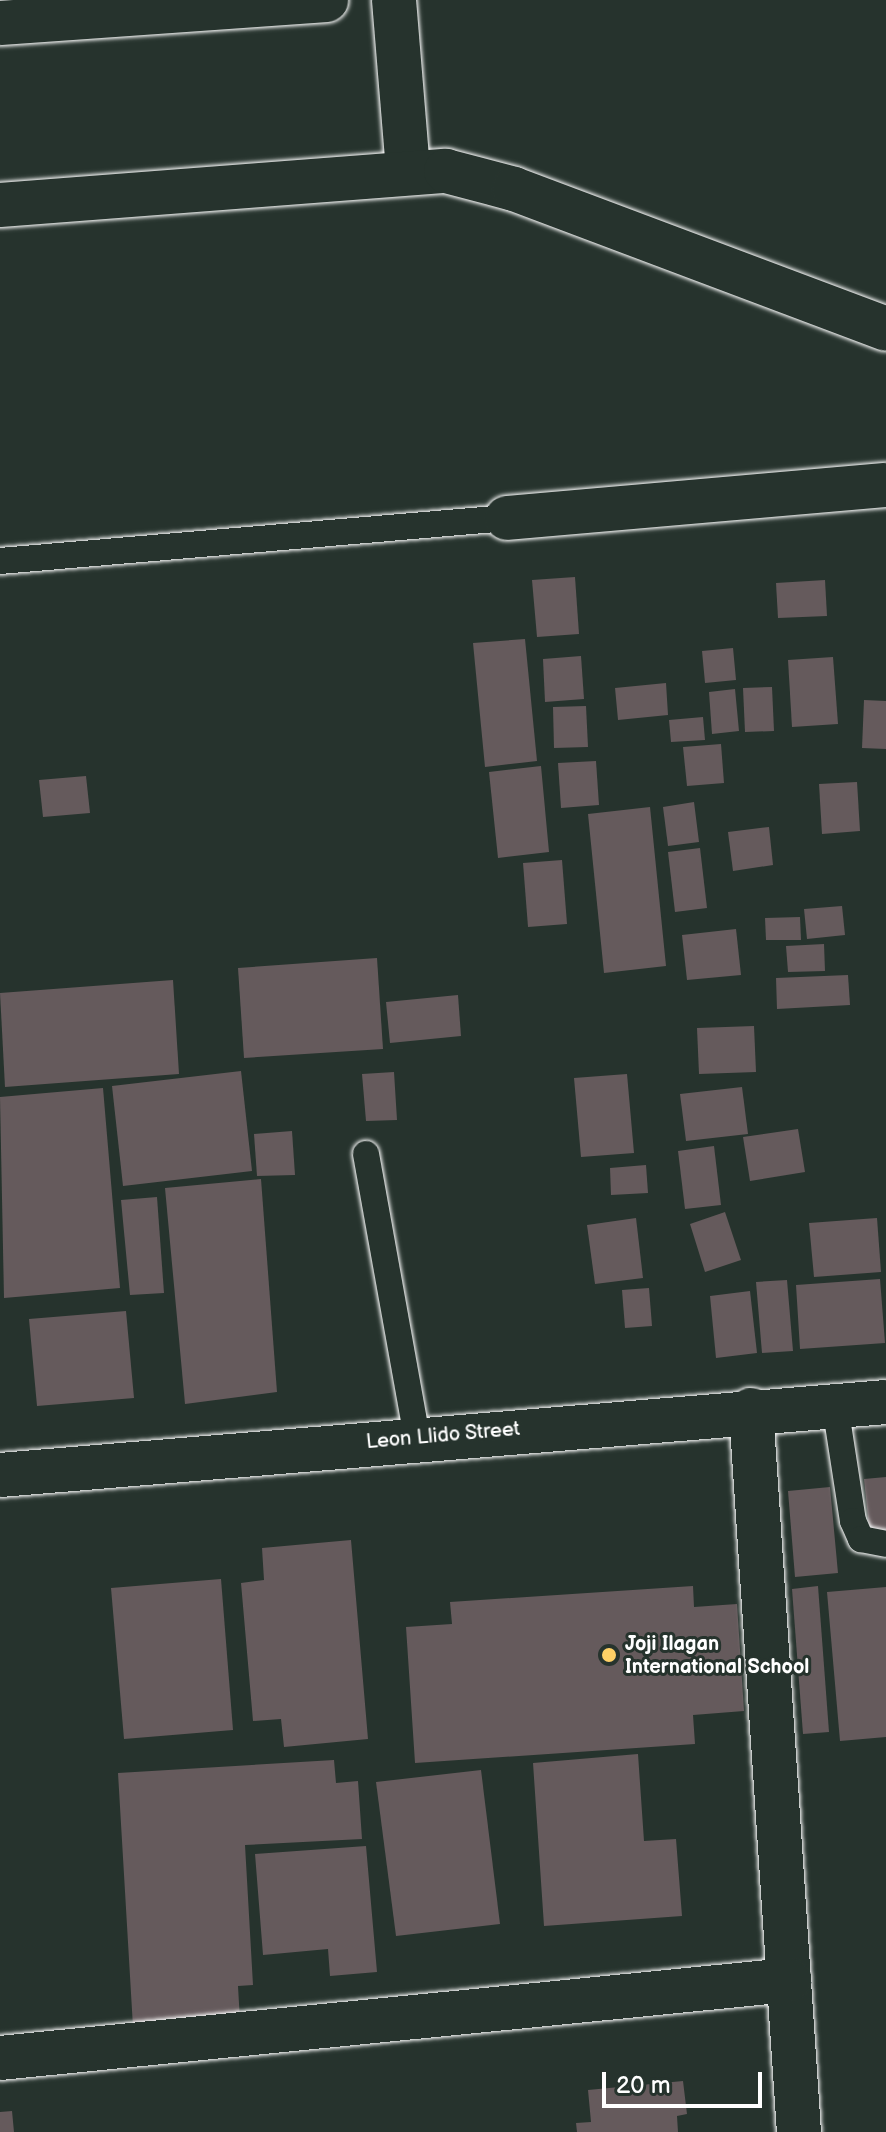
<!DOCTYPE html>
<html>
<head>
<meta charset="utf-8">
<style>
  body { margin:0 }
  #map { position:relative; width:886px; height:2132px; overflow:hidden; background:#26332d; font-family:"Balsamiq Sans",sans-serif }
  div>[style] { position:absolute }
  .building>* { inset:0; background:#655a5c }
  .roads { filter:drop-shadow(0 0 2px #fff) drop-shadow(0 0 2px #fff) }
  .service>* { height:26px; margin:-13px; padding:0 13px; transform-origin:13px; border-radius:13px; background:#26332d }
  .minor>* { height:44px; margin:-22px; padding:0 22px; transform-origin:22px; border-radius:22px; background:#26332d }
  .secondary>* { height:44px; margin:-22px; padding:0 22px; transform-origin:22px; border-radius:22px; background:#26332d }
  .dots>* { width:22px; height:22px; translate:-50% -50%; box-sizing:border-box; border:4px solid #26332d; border-radius:50% }
  span { translate:-50% -50%; white-space:nowrap; text-align:center; line-height:1.15; -webkit-text-stroke:6px #26332d; paint-order:stroke }
  .street-label { font-size:20px; color:#fff }
  .poi-label { font-size:20px; color:#fff; font-weight:700 }
  .left { translate:0 -50%; text-align:left }
  .scale { position:absolute; left:602px; top:2072px; width:160px; height:36px; box-sizing:border-box; border:4px solid #fff; border-top:0; padding-left:10px; font-size:24px; line-height:28px; white-space:nowrap; color:#fff; -webkit-text-stroke:6px #26332d; paint-order:stroke }
</style>
</head>
<body>
<div id="map">
  <div class="building">
    <div style="clip-path:polygon(575px 577px,579px 634px,537px 637px,532px 580px)"></div>
    <div style="clip-path:polygon(825px 580px,827px 616px,778px 618px,776px 583px)"></div>
    <div style="clip-path:polygon(525px 639px,537px 761px,485px 767px,473px 643px)"></div>
    <div style="clip-path:polygon(733px 648px,736px 680px,705px 683px,702px 651px)"></div>
    <div style="clip-path:polygon(581px 656px,584px 699px,545px 702px,543px 659px)"></div>
    <div style="clip-path:polygon(833px 657px,838px 724px,792px 727px,788px 660px)"></div>
    <div style="clip-path:polygon(666px 683px,668px 715px,618px 720px,615px 688px)"></div>
    <div style="clip-path:polygon(772px 687px,774px 731px,745px 732px,743px 688px)"></div>
    <div style="clip-path:polygon(735px 689px,739px 731px,712px 734px,709px 692px)"></div>
    <div style="clip-path:polygon(864px 700px,886px 701px,886px 749px,862px 748px)"></div>
    <div style="clip-path:polygon(586px 706px,588px 747px,554px 748px,553px 707px)"></div>
    <div style="clip-path:polygon(703px 717px,705px 740px,671px 742px,669px 720px)"></div>
    <div style="clip-path:polygon(721px 744px,724px 783px,687px 786px,683px 747px)"></div>
    <div style="clip-path:polygon(596px 761px,599px 805px,561px 808px,558px 763px)"></div>
    <div style="clip-path:polygon(541px 766px,549px 852px,498px 858px,489px 772px)"></div>
    <div style="clip-path:polygon(86px 776px,90px 813px,43px 817px,39px 780px)"></div>
    <div style="clip-path:polygon(857px 782px,860px 831px,822px 834px,819px 784px)"></div>
    <div style="clip-path:polygon(694px 802px,699px 842px,668px 846px,663px 807px)"></div>
    <div style="clip-path:polygon(650px 807px,666px 966px,604px 973px,588px 814px)"></div>
    <div style="clip-path:polygon(769px 827px,773px 865px,733px 871px,728px 832px)"></div>
    <div style="clip-path:polygon(700px 848px,707px 908px,675px 912px,668px 852px)"></div>
    <div style="clip-path:polygon(562px 860px,567px 924px,528px 927px,523px 863px)"></div>
    <div style="clip-path:polygon(842px 906px,845px 935px,807px 939px,804px 909px)"></div>
    <div style="clip-path:polygon(800px 917px,801px 940px,766px 940px,765px 918px)"></div>
    <div style="clip-path:polygon(736px 929px,741px 975px,687px 980px,682px 935px)"></div>
    <div style="clip-path:polygon(824px 944px,825px 971px,788px 972px,786px 946px)"></div>
    <div style="clip-path:polygon(377px 958px,383px 1049px,244px 1058px,238px 968px)"></div>
    <div style="clip-path:polygon(848px 975px,850px 1005px,777px 1009px,776px 978px)"></div>
    <div style="clip-path:polygon(173px 980px,179px 1074px,5px 1087px,0 993px)"></div>
    <div style="clip-path:polygon(458px 995px,461px 1036px,390px 1043px,386px 1002px)"></div>
    <div style="clip-path:polygon(754px 1026px,756px 1072px,699px 1074px,697px 1028px)"></div>
    <div style="clip-path:polygon(241px 1071px,252px 1171px,123px 1186px,112px 1086px)"></div>
    <div style="clip-path:polygon(394px 1072px,397px 1120px,366px 1121px,362px 1074px)"></div>
    <div style="clip-path:polygon(627px 1074px,634px 1153px,581px 1157px,574px 1078px)"></div>
    <div style="clip-path:polygon(742px 1087px,748px 1134px,686px 1141px,680px 1094px)"></div>
    <div style="clip-path:polygon(103px 1088px,120px 1288px,4px 1298px,0 1097px)"></div>
    <div style="clip-path:polygon(798px 1129px,805px 1172px,750px 1181px,743px 1137px)"></div>
    <div style="clip-path:polygon(292px 1131px,295px 1175px,257px 1176px,254px 1134px)"></div>
    <div style="clip-path:polygon(714px 1146px,721px 1205px,685px 1209px,678px 1151px)"></div>
    <div style="clip-path:polygon(646px 1165px,648px 1193px,611px 1195px,610px 1168px)"></div>
    <div style="clip-path:polygon(261px 1179px,277px 1392px,185px 1404px,165px 1188px)"></div>
    <div style="clip-path:polygon(157px 1197px,164px 1293px,130px 1295px,121px 1200px)"></div>
    <div style="clip-path:polygon(725px 1212px,741px 1260px,705px 1272px,690px 1224px)"></div>
    <div style="clip-path:polygon(636px 1218px,643px 1278px,595px 1284px,587px 1225px)"></div>
    <div style="clip-path:polygon(877px 1218px,881px 1272px,814px 1277px,809px 1223px)"></div>
    <div style="clip-path:polygon(880px 1279px,885px 1343px,800px 1349px,796px 1285px)"></div>
    <div style="clip-path:polygon(787px 1280px,793px 1351px,762px 1353px,756px 1282px)"></div>
    <div style="clip-path:polygon(649px 1288px,652px 1326px,625px 1328px,622px 1290px)"></div>
    <div style="clip-path:polygon(750px 1291px,757px 1353px,716px 1358px,710px 1296px)"></div>
    <div style="clip-path:polygon(126px 1311px,134px 1398px,37px 1406px,29px 1319px)"></div>
    <div style="clip-path:polygon(886px 1477px,886px 1536px,870px 1537px,864px 1479px)"></div>
    <div style="clip-path:polygon(830px 1487px,838px 1573px,795px 1577px,788px 1491px)"></div>
    <div style="clip-path:polygon(351px 1540px,368px 1739px,284px 1747px,281px 1719px,253px 1721px,241px 1583px,264px 1580px,262px 1548px)"></div>
    <div style="clip-path:polygon(221px 1579px,233px 1730px,124px 1739px,111px 1588px)"></div>
    <div style="clip-path:polygon(693px 1586px,694px 1607px,737px 1604px,744px 1711px,693px 1715px,695px 1744px,415px 1763px,406px 1627px,452px 1624px,450px 1602px)"></div>
    <div style="clip-path:polygon(818px 1586px,829px 1732px,803px 1734px,792px 1589px)"></div>
    <div style="clip-path:polygon(886px 1587px,886px 1737px,840px 1741px,827px 1592px)"></div>
    <div style="clip-path:polygon(638px 1754px,644px 1841px,676px 1839px,682px 1916px,544px 1926px,533px 1763px)"></div>
    <div style="clip-path:polygon(334px 1760px,336px 1783px,358px 1781px,362px 1839px,245px 1845px,253px 1985px,238px 1986px,240px 2021px,133px 2027px,118px 1773px)"></div>
    <div style="clip-path:polygon(481px 1770px,500px 1924px,396px 1936px,376px 1782px)"></div>
    <div style="clip-path:polygon(366px 1846px,377px 1972px,330px 1976px,328px 1949px,263px 1955px,255px 1854px)"></div>
    <div style="clip-path:polygon(683px 2081px,687px 2114px,677px 2116px,678px 2132px,577px 2132px,576px 2123px,591px 2122px,588px 2090px)"></div>
    <div style="clip-path:polygon(12px 2111px,14px 2132px,0 2132px,0 2112px)"></div>
  </div>
  <div class="roads">
    <div class="service">
      <div style="left:0;top:561px;width:509px;rotate:-4.85deg"></div>
      <div style="left:366px;top:1154px;width:289px;rotate:79.8deg"></div>
      <div style="left:835px;top:1405px;width:117px;rotate:81.2deg"></div>
      <div style="left:853px;top:1521px;width:20px;rotate:66deg"></div>
      <div style="left:861px;top:1539px;width:25px;rotate:11deg"></div>
    </div>
    <div class="minor">
      <div style="left:394px;top:0;width:172px;rotate:85.3deg"></div>
      <div style="left:0;top:23px;width:327px;rotate:-4deg"></div>
      <div style="left:0;top:205px;width:447px;rotate:-4.4deg"></div>
      <div style="left:446px;top:171px;width:70px;rotate:14.8deg"></div>
      <div style="left:514px;top:189px;width:397px;rotate:20.6deg"></div>
      <div style="left:507px;top:518px;width:380px;rotate:-5deg"></div>
      <div style="left:751px;top:1410px;width:724px;rotate:86.2deg"></div>
      <div style="left:0;top:2058px;width:793px;rotate:-5.65deg"></div>
    </div>
    <div class="secondary">
      <div style="left:0;top:1475px;width:889px;rotate:-4.71deg"></div>
    </div>
  </div>
  <div class="dots">
    <div style="left:609px;top:1655px;background:#ffd166"></div>
  </div>
  <div class="street-label">
    <span style="left:443px;top:1436px;rotate:-5deg">Leon Llido Street</span>
  </div>
  <div class="poi-label">
    <span class="left" style="left:625px;top:1656px">Joji Ilagan<br>International School</span>
  </div>
  <div class="scale">20 m</div>
</div>
</body>
</html>
